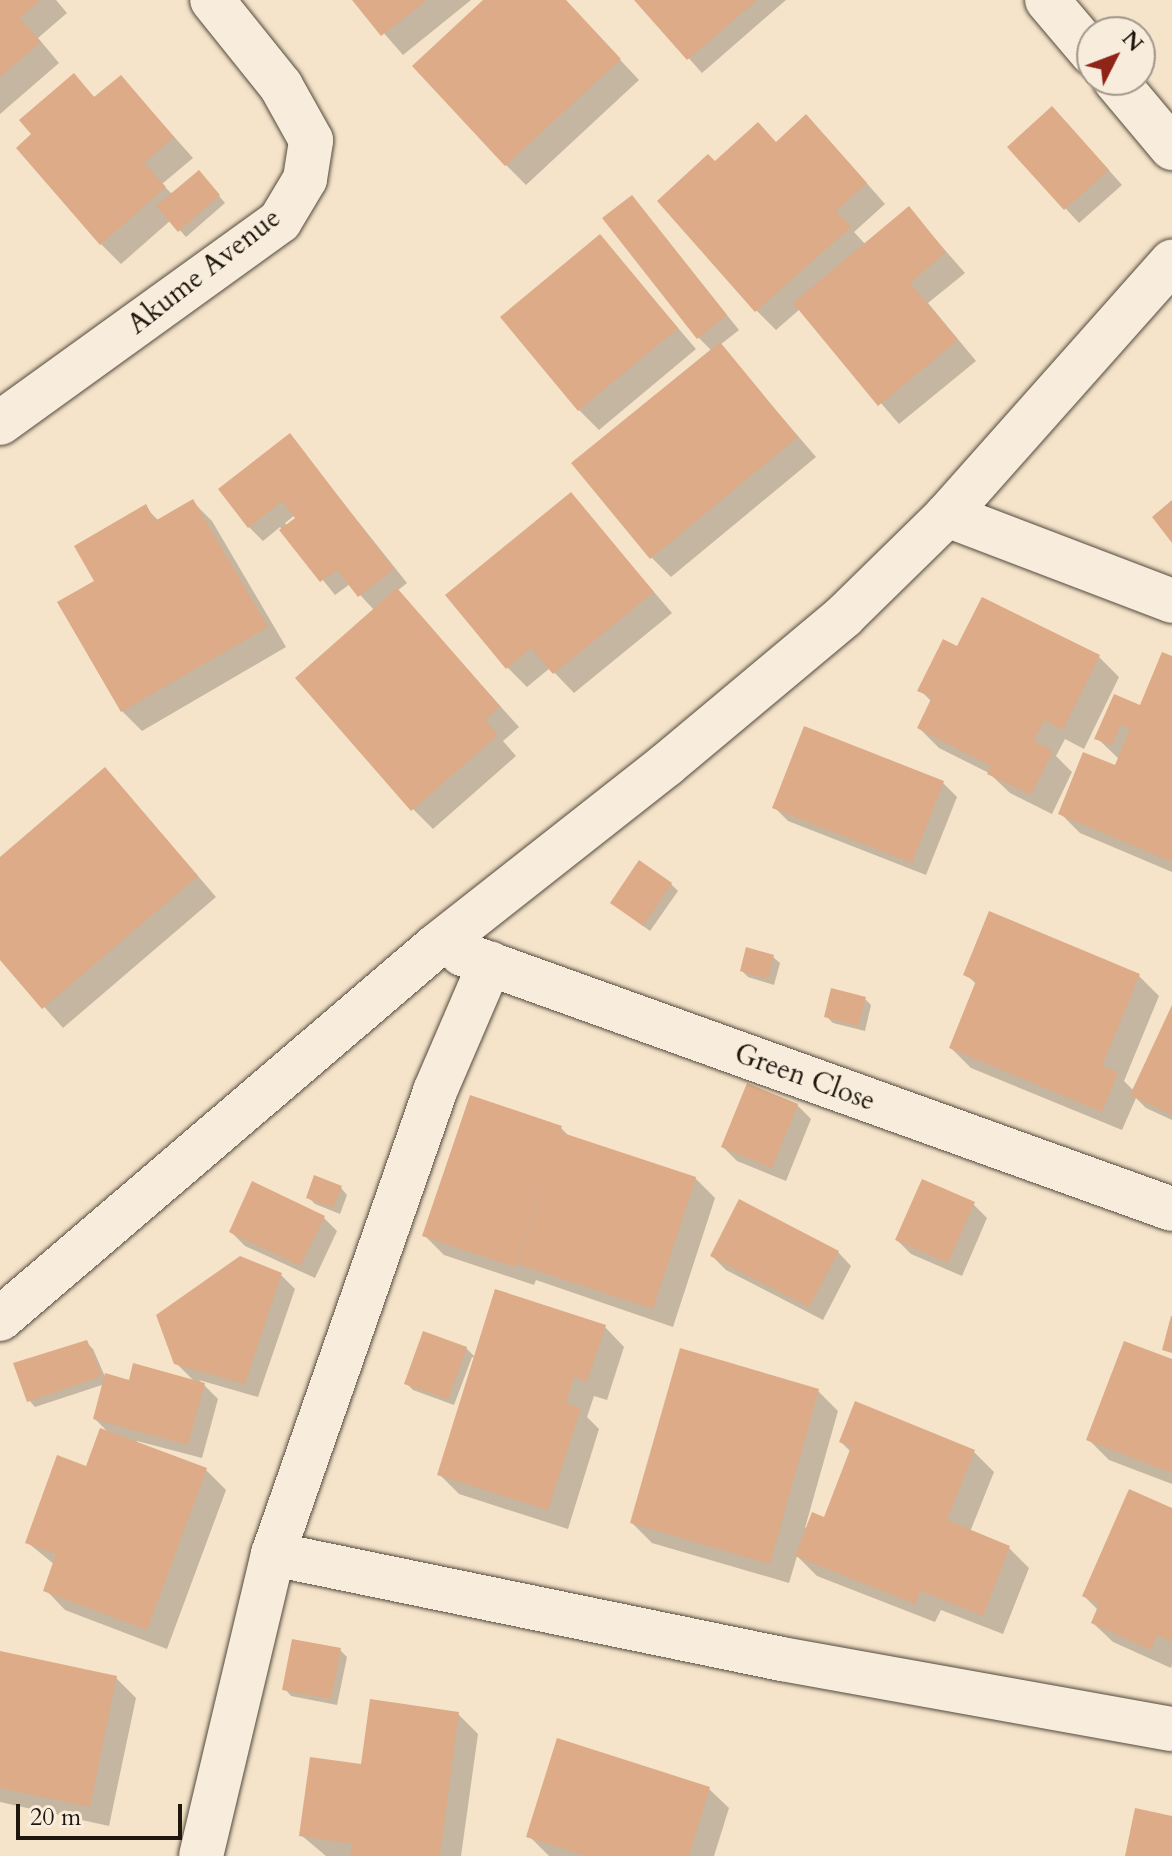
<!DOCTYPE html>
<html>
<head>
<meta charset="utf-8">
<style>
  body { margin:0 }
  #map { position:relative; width:1172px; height:1856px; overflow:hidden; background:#f5e4ca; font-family:Cardo,serif }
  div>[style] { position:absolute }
  .shadow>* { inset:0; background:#0003 }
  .building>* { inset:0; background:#ddab87 }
  .roads { filter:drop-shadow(0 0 2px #544a3d) drop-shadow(0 0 2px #544a3d) }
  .minor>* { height:44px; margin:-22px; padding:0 22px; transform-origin:22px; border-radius:22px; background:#f8eddd }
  span { translate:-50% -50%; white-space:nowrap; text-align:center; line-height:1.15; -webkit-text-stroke:6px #f8eddd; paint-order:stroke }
  .street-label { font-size:28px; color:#1f160e }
  .north { position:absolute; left:1076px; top:16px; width:80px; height:80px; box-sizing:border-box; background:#f8eddd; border:2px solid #a1978a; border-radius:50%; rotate:48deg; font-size:22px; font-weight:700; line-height:32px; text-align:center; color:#1f160e }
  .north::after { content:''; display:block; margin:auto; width:28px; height:36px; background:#8f2418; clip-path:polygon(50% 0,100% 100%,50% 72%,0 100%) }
  .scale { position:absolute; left:16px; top:1804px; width:166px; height:36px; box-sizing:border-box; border:4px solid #1f160e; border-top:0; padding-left:10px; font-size:24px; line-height:28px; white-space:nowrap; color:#1f160e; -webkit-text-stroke:6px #f8eddd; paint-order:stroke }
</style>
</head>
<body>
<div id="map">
  <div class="shadow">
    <div style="clip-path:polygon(0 0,56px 0,67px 13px,38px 38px,59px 63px,0 114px)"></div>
    <div style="clip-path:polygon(355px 0,471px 0,403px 55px)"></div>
    <div style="clip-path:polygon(486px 0,564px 0,639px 80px,526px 185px,506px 165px)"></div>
    <div style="clip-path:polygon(637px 0,786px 0,702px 73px)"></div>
    <div style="clip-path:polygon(74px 76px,96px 99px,121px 77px,193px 158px,162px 184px,172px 194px,205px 179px,225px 203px,186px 237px,171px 220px,121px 264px,101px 244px,34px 134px)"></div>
    <div style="clip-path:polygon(1066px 122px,1122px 185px,1079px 223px,1009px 147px)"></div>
    <div style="clip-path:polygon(826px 137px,885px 204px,854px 232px,866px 245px,909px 209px,965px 273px,928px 303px,976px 361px,899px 424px,800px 309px,776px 330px,756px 310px,715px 164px,777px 143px)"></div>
    <div style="clip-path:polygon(632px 197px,739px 330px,720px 345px,816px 457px,671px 577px,651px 557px,712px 351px,698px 337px)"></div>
    <div style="clip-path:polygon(600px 237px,696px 349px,599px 430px,579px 410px)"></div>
    <div style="clip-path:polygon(evenodd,290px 436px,407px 583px,397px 591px,519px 727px,503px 741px,516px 756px,433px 829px,413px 809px,375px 611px,350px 584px,335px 595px,280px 527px,263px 541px,249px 527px,290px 436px,295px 515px,298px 518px,287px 526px,285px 523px,295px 515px)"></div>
    <div style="clip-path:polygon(571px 495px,672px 613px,574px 693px,550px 668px,527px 687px,507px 667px)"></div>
    <div style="clip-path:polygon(193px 502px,212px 521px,286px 647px,142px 731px,122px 711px,97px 581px,145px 507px,159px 521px)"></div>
    <div style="clip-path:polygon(958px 648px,1099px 657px,1119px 677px,1084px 749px,1065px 739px,1056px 756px,1072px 772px,1052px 814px,1010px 793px,989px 773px,939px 748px,919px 728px,932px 702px,920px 690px)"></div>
    <div style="clip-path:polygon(1172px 659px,1172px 872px,1080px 833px,1060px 813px,1116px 768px,1119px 759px,1097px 738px,1141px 708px)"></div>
    <div style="clip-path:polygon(943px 783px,957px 797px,926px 875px,788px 821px,774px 807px)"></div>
    <div style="clip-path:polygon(124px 790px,216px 897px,63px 1028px,0 957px,0 859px)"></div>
    <div style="clip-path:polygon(671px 884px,678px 891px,650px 931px,612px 903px)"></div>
    <div style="clip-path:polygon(991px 914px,1139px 976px,1159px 996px,1124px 1081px,1134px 1091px,1172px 1010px,1172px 1120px,1146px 1108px,1136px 1098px,1122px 1130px,971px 1068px,951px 1048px,977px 985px,966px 974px)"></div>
    <div style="clip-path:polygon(773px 957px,780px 963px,774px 985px,748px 977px,742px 971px)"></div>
    <div style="clip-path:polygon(865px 999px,871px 1005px,865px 1031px,833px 1023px,826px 1016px)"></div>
    <div style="clip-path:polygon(797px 1105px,811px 1119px,786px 1181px,737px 1161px,723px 1147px)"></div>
    <div style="clip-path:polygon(561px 1128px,570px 1137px,695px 1178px,715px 1198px,673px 1327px,536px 1280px,534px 1285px,444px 1255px,424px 1235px)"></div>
    <div style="clip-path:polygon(341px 1188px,347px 1195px,340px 1214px,315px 1204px,308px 1197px)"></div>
    <div style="clip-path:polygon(973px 1204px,987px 1218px,962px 1276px,911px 1254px,897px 1240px)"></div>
    <div style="clip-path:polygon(323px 1217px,337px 1231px,315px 1278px,245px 1246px,231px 1232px)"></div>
    <div style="clip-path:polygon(838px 1252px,851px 1266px,823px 1320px,726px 1270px,712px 1256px)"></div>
    <div style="clip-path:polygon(281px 1275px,295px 1289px,258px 1397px,199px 1380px,218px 1399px,202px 1458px,137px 1441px,136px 1443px,206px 1470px,226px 1490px,167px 1649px,65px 1610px,46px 1590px,55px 1565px,27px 1542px,87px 1469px,109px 1433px,95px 1419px,105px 1384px,35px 1407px,29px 1400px,86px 1342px,93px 1349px,106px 1379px,195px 1382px,176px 1363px)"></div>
    <div style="clip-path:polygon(605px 1327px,624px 1347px,607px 1400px,594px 1396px,587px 1417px,599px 1429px,568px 1529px,459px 1494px,439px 1474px,476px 1358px,472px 1357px,454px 1405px,413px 1390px,406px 1383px,466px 1348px,476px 1358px)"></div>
    <div style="clip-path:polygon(1172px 1361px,1172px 1484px,1109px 1460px,1089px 1440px)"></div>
    <div style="clip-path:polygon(818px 1391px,838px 1411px,805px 1528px,825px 1519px,851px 1452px,841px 1442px,974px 1452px,994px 1472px,970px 1532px,1009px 1548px,1029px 1568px,1003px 1634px,941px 1610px,935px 1622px,817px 1576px,797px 1556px,789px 1583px,652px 1543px,632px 1523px)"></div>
    <div style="clip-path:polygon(1172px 1511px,1172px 1665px,1171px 1668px,1113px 1642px,1093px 1623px,1098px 1610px,1084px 1596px)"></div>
    <div style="clip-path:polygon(340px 1650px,347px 1657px,337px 1705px,291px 1696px,285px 1689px)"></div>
    <div style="clip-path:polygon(0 1653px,116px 1678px,136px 1698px,109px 1826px,0 1802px)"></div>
    <div style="clip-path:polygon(458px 1714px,478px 1734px,461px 1856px,326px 1856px,301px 1835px,363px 1767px)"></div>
    <div style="clip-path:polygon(709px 1789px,729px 1808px,714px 1856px,549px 1856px,529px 1836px)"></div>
  </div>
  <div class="building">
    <div style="clip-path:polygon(0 0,40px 0,20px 18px,41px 42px,0 77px)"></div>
    <div style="clip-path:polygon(352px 0,427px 0,381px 36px)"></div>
    <div style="clip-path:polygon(483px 0,566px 0,621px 59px,505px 166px,412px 66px)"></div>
    <div style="clip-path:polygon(634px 0,757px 0,687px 60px)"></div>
    <div style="clip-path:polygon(74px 73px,94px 97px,121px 75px,174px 137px,144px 163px,166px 187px,100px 245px,16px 148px,31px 134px,19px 120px)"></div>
    <div style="clip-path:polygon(1052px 106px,1109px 170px,1064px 210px,1007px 147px)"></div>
    <div style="clip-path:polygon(806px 114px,867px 183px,836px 211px,851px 227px,755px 312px,657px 201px,708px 154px,715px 161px,758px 122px,776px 142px)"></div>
    <div style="clip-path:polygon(199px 170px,220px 195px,178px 232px,156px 206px)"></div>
    <div style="clip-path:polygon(632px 195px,727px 315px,697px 339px,602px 218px)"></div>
    <div style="clip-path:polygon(909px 206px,946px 252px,910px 283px,958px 340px,878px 406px,793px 303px)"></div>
    <div style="clip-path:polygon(600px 234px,678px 328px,578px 411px,500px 317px)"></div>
    <div style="clip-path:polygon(720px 342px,798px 437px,650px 559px,571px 463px)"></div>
    <div style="clip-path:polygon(290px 433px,394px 569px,358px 597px,337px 570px,320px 582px,279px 530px,295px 518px,282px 501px,248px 528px,218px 489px)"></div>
    <div style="clip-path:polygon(571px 492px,654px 592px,553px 674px,531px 648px,506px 669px,445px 595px)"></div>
    <div style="clip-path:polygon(193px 499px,268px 627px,121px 712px,57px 602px,94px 581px,74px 546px,146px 504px,155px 521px)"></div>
    <div style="clip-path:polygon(1172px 500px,1172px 543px,1152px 517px)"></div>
    <div style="clip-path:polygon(397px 588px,500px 706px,485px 720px,498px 735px,411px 811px,295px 678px)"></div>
    <div style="clip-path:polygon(982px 597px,1100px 655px,1063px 730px,1044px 720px,1034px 741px,1053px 751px,1031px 795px,987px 774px,991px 766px,917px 728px,932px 697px,917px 691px,943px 639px,957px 646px)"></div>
    <div style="clip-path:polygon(1162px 652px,1172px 656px,1172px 862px,1058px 814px,1083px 752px,1115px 765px,1130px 729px,1121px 725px,1112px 745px,1094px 739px,1114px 694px,1140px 705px)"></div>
    <div style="clip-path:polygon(804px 726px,944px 781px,912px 863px,772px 808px)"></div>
    <div style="clip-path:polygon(105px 767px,198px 876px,42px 1009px,0 960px,0 857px)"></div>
    <div style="clip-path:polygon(639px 860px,672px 883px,643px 926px,610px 903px)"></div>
    <div style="clip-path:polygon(989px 911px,1140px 974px,1102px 1066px,1118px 1072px,1102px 1112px,949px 1048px,976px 981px,963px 975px)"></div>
    <div style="clip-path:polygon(746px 947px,774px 955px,768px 979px,740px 971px)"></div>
    <div style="clip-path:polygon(831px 988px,866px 997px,858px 1026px,824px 1017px)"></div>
    <div style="clip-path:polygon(1172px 1005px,1172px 1115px,1130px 1095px)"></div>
    <div style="clip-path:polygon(747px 1083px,798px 1104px,772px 1168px,721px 1147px)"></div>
    <div style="clip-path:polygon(470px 1095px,562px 1126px,560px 1132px,696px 1177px,653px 1309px,517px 1264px,550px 1162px,515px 1267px,422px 1236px)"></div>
    <div style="clip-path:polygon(314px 1175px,342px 1186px,333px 1208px,306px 1198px)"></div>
    <div style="clip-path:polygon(922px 1179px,975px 1202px,948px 1263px,895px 1240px)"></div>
    <div style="clip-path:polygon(252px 1181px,325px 1216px,300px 1266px,229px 1232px)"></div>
    <div style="clip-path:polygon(739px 1199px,839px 1251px,809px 1307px,710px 1256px)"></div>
    <div style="clip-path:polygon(240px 1256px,282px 1273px,245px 1384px,174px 1364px,156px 1315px)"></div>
    <div style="clip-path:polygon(495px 1289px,606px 1325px,587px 1382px,574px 1377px,566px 1403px,581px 1408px,548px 1510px,437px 1475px)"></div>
    <div style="clip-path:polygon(1171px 1316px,1172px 1316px,1172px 1353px,1162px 1350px)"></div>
    <div style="clip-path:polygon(423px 1331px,467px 1347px,448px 1399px,404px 1384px)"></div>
    <div style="clip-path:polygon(87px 1340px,102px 1376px,27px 1402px,13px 1363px)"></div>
    <div style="clip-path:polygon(1124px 1341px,1172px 1359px,1172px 1473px,1086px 1440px)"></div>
    <div style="clip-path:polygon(680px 1348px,819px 1389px,770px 1564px,630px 1523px)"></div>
    <div style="clip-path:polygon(133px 1363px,205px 1383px,188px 1445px,93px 1419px,105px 1373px,129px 1380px)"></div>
    <div style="clip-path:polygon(855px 1401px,975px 1450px,947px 1520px,1010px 1546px,983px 1616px,921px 1591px,915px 1604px,795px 1556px,812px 1512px,824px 1517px,851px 1447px,839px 1442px)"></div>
    <div style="clip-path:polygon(100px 1428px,207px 1468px,147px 1630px,43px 1591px,56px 1554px,25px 1543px,57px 1455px,86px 1466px)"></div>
    <div style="clip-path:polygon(1129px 1489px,1172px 1508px,1172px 1642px,1157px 1635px,1151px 1650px,1091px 1623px,1099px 1604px,1082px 1596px)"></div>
    <div style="clip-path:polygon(292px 1639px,341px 1648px,331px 1699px,282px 1690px)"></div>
    <div style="clip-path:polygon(0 1651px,117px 1676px,90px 1807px,0 1788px)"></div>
    <div style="clip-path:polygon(370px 1699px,459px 1712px,440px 1856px,350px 1856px,352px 1844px,299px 1836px,310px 1757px,361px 1764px)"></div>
    <div style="clip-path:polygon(557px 1738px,710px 1787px,689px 1856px,587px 1856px,526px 1837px)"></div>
    <div style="clip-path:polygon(1135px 1808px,1172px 1816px,1172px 1856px,1125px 1856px)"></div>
  </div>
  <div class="roads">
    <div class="minor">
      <div style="left:1047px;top:0;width:70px;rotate:49.7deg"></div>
      <div style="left:1115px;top:80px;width:89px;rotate:50deg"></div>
      <div style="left:0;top:423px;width:345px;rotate:-35.8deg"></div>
      <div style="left:280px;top:221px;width:49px;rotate:-59.2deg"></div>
      <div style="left:305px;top:179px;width:39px;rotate:-81deg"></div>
      <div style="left:311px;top:140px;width:62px;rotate:-119.1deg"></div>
      <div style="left:281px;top:86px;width:110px;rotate:-128.7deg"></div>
      <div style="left:947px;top:515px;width:241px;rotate:20.9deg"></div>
      <div style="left:462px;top:954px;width:754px;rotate:19.76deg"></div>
      <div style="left:0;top:1319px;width:574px;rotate:-40.55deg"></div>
      <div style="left:436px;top:946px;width:293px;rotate:-38.2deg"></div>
      <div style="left:666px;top:765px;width:232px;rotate:-39.9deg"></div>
      <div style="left:844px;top:616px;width:144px;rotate:-44.4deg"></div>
      <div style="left:947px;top:515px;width:339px;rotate:-48.4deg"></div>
      <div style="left:273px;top:1554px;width:520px;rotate:11.66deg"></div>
      <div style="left:782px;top:1659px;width:396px;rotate:10.2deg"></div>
      <div style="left:201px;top:1856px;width:310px;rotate:-76.6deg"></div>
      <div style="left:273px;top:1554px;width:491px;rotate:-70.7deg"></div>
      <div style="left:435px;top:1091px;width:139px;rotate:-66.7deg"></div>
    </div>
  </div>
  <div class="street-label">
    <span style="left:204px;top:271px;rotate:-38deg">Akume Avenue</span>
    <span style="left:805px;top:1077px;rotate:20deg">Green Close</span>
  </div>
  <div class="north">N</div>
  <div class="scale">20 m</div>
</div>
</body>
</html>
